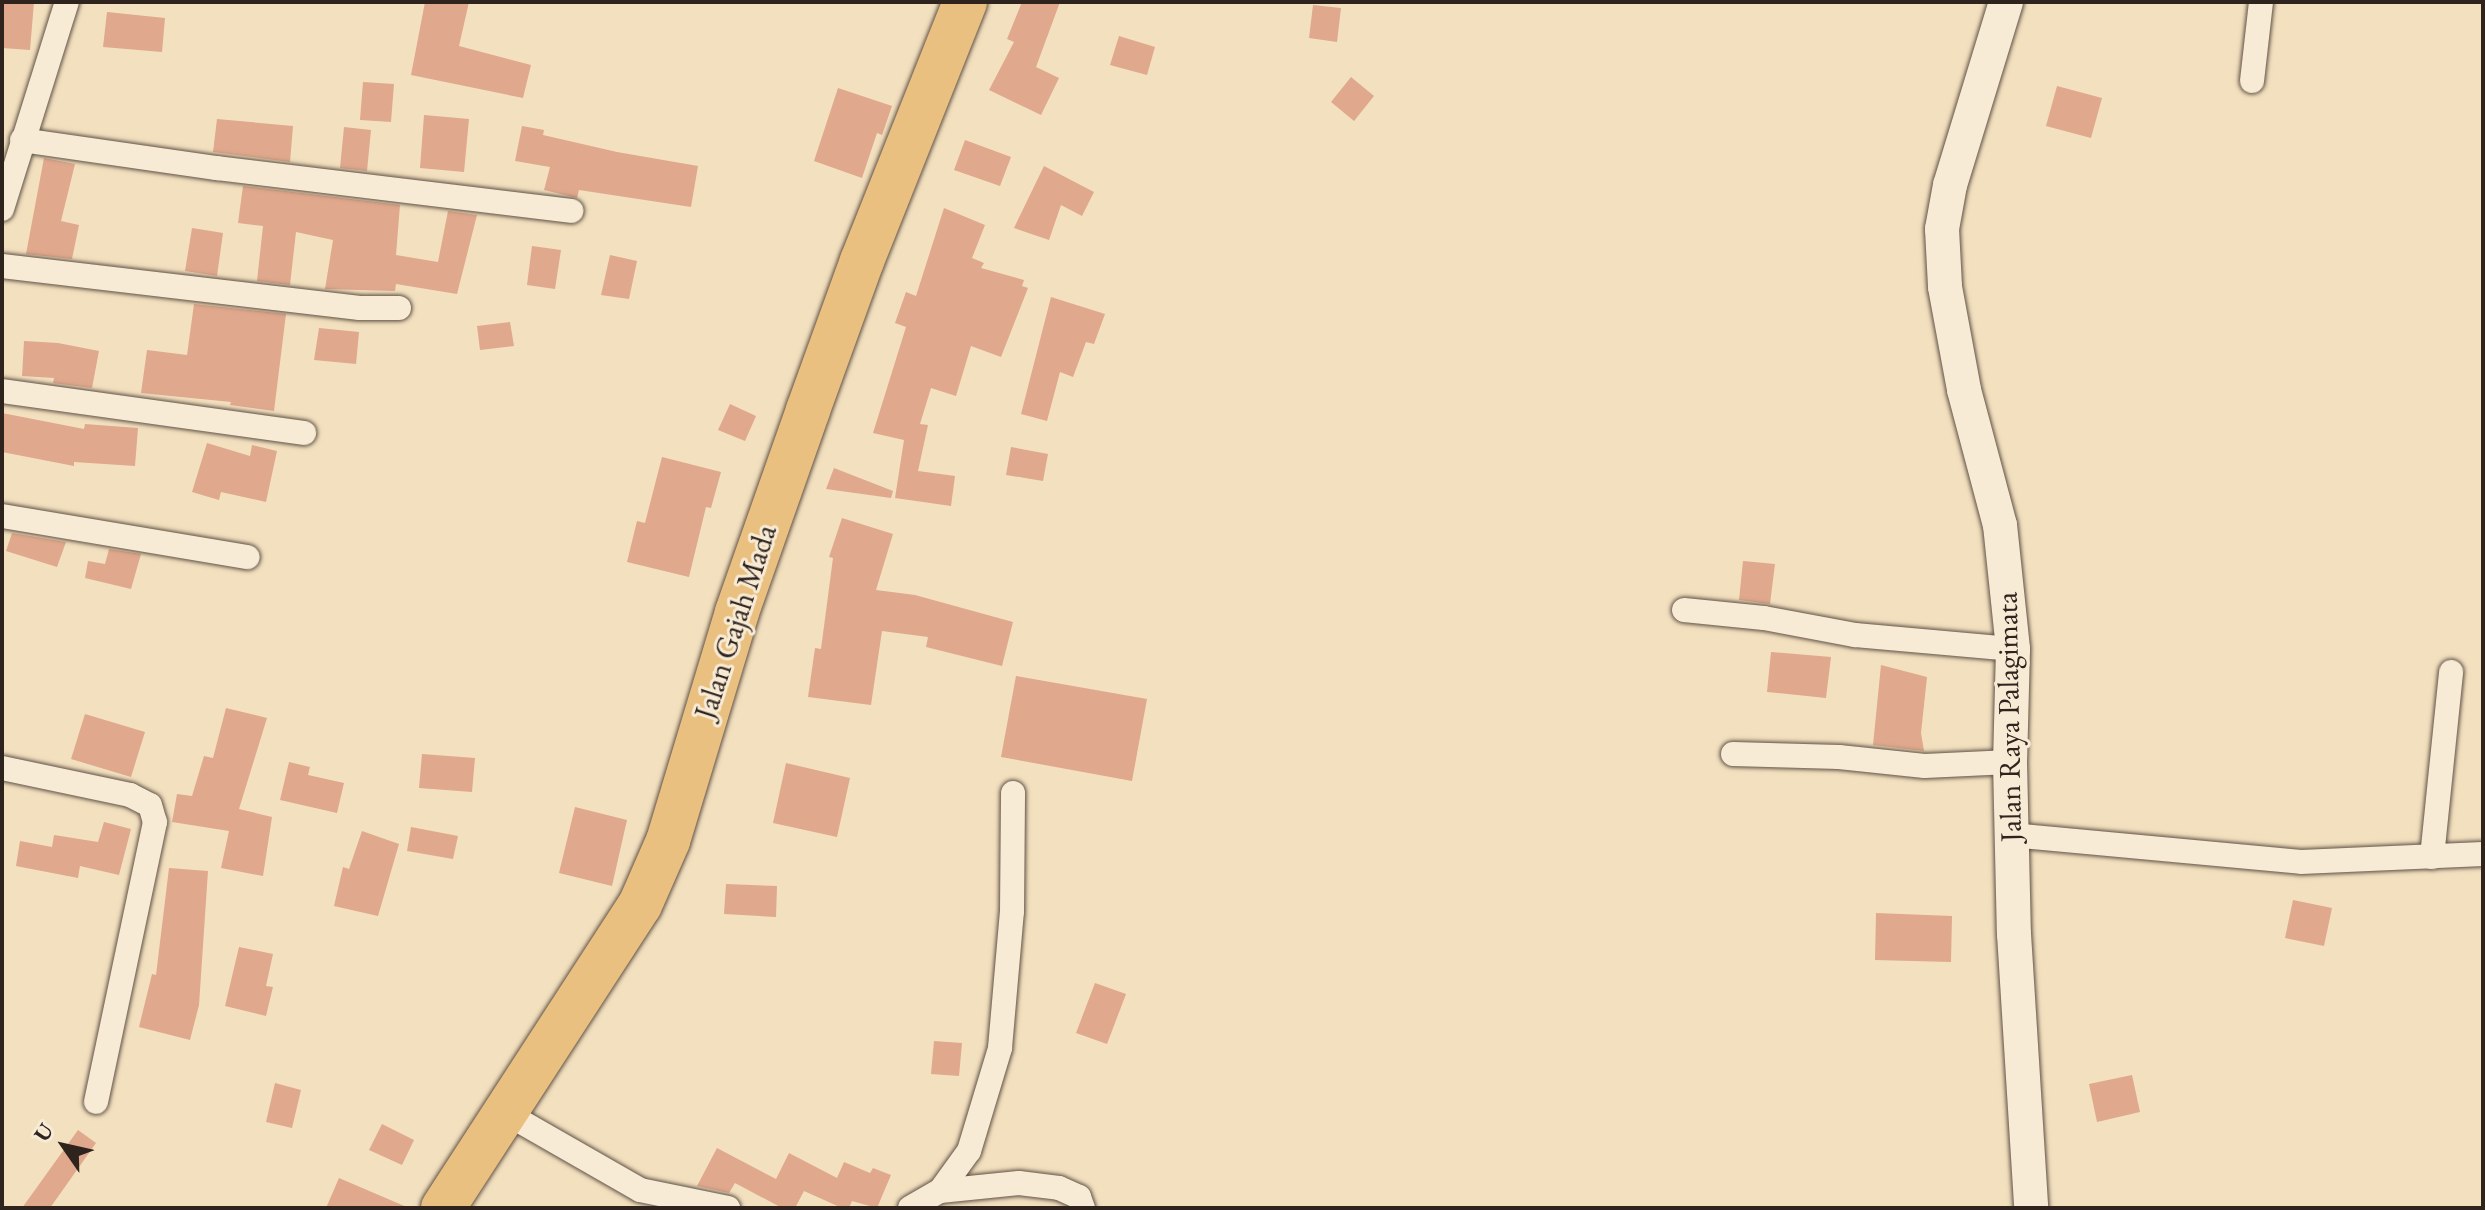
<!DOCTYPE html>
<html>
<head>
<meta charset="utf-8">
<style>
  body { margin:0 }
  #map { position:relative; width:2485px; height:1210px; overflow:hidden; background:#f3e0bf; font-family:"EB Garamond",serif }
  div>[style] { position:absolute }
  .building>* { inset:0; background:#e0a88d }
  .roads { filter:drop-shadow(0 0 2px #605246) drop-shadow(0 0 2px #605246) }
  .street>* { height:24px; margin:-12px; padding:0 12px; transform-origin:12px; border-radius:12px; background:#f7ebd5 }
  .secondary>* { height:34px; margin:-17px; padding:0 17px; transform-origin:17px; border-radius:17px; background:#f7ebd5 }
  .highway>* { height:44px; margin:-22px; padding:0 22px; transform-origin:22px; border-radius:22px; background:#eac080 }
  span { translate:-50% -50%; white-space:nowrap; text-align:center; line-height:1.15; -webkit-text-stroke:6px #f7ebd5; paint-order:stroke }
  .street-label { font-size:30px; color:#2f231e }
  .frame { position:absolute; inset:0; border:4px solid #2f231e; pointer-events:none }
  .north { position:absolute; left:24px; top:1106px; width:80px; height:80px; -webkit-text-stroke:6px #f7ebd5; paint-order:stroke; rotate:304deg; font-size:22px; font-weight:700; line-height:32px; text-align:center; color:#2f231e }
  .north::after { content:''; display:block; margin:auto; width:28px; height:36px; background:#2f231e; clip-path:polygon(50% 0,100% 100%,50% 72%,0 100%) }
</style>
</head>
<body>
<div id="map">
  <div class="building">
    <div style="clip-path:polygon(2px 2px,34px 2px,30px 50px,2px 48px)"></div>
    <div style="clip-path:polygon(425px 2px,469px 2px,459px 46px,531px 65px,523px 98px,411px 75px)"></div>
    <div style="clip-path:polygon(1022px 2px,1060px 2px,1036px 67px,1059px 78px,1041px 115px,989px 90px,1014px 42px,1007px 39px)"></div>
    <div style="clip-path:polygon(1313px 5px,1341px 8px,1337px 42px,1309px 38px)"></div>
    <div style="clip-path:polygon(107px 12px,165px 18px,162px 52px,103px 47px)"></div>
    <div style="clip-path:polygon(1119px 36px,1155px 47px,1147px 75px,1110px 65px)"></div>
    <div style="clip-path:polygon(1351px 77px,1374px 96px,1354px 121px,1331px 102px)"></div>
    <div style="clip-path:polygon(363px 82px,394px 84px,391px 122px,360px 120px)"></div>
    <div style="clip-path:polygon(2057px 86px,2102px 98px,2091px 138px,2046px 126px)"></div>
    <div style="clip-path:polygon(838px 88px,892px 106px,882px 135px,877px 133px,862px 178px,814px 161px)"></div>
    <div style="clip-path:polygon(424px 115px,469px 119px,464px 172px,420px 168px)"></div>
    <div style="clip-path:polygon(217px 119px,293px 126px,290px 162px,213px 152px)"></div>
    <div style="clip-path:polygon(522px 126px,544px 130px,543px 135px,617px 152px,698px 166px,691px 207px,579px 190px,577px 198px,544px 190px,550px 167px,515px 161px)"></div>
    <div style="clip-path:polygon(344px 127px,371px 130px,367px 171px,340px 168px)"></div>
    <div style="clip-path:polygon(965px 140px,1011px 157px,1000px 186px,954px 170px)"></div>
    <div style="clip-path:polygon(44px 158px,75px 164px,61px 221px,79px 225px,72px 259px,26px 254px)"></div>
    <div style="clip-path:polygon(1044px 166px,1094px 192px,1082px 216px,1061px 205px,1049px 240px,1014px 228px)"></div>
    <div style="clip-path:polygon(243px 186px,400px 205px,396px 255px,438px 262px,448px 211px,477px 215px,457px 294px,396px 284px,395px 291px,325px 289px,333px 240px,296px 232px,290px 285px,257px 281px,263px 226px,238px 223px)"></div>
    <div style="clip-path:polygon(944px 208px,985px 225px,972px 258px,984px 263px,981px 268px,1024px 280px,1022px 286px,1028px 288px,1001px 357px,971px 346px,956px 396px,931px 388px,920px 424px,928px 425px,918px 471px,955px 476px,951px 506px,895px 498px,904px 440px,873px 433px,906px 327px,895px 323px,906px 292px,916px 296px)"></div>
    <div style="clip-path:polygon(192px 228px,223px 233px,217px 276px,185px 271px)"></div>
    <div style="clip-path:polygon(532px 246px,561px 250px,555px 289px,527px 285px)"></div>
    <div style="clip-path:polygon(610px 255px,637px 261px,629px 299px,601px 295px)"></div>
    <div style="clip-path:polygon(1051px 297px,1105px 314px,1094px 344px,1086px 342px,1073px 377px,1060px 372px,1047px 421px,1021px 414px)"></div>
    <div style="clip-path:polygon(194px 304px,286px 314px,274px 411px,230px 405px,231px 402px,141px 393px,147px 350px,187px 355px)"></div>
    <div style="clip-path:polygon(510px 322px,514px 346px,480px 350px,477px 326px)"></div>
    <div style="clip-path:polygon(319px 328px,359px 332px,356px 364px,314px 360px)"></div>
    <div style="clip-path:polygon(24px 341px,58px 343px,99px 351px,92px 388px,53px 383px,54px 378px,22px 376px)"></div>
    <div style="clip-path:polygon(730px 404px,756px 416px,745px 441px,718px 430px)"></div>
    <div style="clip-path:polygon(2px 413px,84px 429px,85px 424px,138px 428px,135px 466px,74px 462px,74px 466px,2px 452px)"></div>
    <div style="clip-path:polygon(207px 443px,250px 456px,252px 445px,277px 451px,266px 502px,221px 492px,219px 500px,192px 492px)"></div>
    <div style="clip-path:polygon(1011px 447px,1048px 454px,1043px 481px,1006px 475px)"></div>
    <div style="clip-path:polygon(662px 457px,721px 472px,711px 508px,706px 507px,689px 577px,627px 562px,637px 521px,645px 523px)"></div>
    <div style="clip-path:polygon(834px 468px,893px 491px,891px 498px,826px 489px)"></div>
    <div style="clip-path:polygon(842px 518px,893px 534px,876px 590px,915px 595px,1013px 622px,1002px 666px,926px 647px,928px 637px,882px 631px,871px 705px,808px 697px,815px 648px,821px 649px,833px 558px,829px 557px)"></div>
    <div style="clip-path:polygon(12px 533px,66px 542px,57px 567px,6px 551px)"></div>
    <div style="clip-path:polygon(109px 549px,141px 554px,131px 589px,85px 578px,88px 561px,105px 564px)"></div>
    <div style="clip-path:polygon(1743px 561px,1775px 564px,1770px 604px,1739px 600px)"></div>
    <div style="clip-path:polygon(1771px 652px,1831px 657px,1826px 698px,1767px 692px)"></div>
    <div style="clip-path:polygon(1881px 665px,1927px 677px,1921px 733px,1924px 751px,1873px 745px)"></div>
    <div style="clip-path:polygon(1016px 676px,1147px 699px,1132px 781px,1001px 757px)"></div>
    <div style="clip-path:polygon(226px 708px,267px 718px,239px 809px,272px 817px,263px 876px,221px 868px,229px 831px,172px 822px,177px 794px,192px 796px,204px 756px,213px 758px)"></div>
    <div style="clip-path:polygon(85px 714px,145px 732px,131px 777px,71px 759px)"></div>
    <div style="clip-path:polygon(422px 754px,475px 758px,472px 792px,419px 788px)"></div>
    <div style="clip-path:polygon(289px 762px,310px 767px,308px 775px,344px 783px,337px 813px,280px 800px)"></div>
    <div style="clip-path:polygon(786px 763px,850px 778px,837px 837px,773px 823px)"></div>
    <div style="clip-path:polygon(575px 807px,627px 820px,612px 886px,559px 873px)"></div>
    <div style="clip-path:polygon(104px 822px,131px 829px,119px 875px,80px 866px,78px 878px,16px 866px,20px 841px,52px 847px,54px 835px,98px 842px)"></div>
    <div style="clip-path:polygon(411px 827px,458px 836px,453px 859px,407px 851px)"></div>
    <div style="clip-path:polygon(362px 831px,399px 844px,378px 916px,334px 906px,343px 867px,349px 869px)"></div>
    <div style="clip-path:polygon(169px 868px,208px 871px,199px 1005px,190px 1040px,139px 1027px,152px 974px,156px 975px)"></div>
    <div style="clip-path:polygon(726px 884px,777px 886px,776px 917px,724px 914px)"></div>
    <div style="clip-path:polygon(2293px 900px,2332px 908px,2324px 946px,2285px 938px)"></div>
    <div style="clip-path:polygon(1876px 913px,1952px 916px,1951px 962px,1875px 960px)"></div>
    <div style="clip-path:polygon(239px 947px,273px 954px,266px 986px,273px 987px,266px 1016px,225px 1006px)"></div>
    <div style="clip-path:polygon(1095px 983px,1126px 994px,1107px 1044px,1076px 1033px)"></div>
    <div style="clip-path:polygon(934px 1041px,962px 1043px,959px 1076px,931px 1074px)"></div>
    <div style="clip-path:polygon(2132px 1075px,2140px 1112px,2097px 1122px,2089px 1084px)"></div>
    <div style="clip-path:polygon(275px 1083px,301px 1090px,292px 1128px,266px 1122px)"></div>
    <div style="clip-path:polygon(382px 1124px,414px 1140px,402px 1165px,369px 1150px)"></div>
    <div style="clip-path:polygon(78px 1130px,96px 1143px,50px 1208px,22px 1208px)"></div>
    <div style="clip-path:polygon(717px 1148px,776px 1179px,789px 1153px,837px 1178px,844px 1162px,870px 1173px,873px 1168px,891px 1175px,877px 1208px,852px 1201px,849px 1208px,842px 1208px,804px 1191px,795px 1208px,782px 1208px,735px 1183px,729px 1193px,697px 1186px)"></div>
    <div style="clip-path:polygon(339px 1178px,409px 1208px,326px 1208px)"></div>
  </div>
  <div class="roads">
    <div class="street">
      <div style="left:2252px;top:81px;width:80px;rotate:-83.5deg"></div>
      <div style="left:22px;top:140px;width:197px;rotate:8.2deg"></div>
      <div style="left:217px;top:168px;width:357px;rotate:6.9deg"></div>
      <div style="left:2px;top:209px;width:217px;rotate:-72.6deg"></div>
      <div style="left:2px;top:266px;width:360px;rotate:6.7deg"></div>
      <div style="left:360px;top:308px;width:39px"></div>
      <div style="left:2px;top:391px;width:305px;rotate:7.9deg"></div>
      <div style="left:2px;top:516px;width:249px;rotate:9.5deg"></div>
      <div style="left:1684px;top:610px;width:80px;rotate:5.7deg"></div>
      <div style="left:1764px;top:618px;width:93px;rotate:10.6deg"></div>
      <div style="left:1855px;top:635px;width:159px;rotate:5.1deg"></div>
      <div style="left:1733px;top:754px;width:106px;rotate:1.6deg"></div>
      <div style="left:1839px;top:757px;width:86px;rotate:6deg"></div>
      <div style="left:1925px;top:766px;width:85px;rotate:-2.7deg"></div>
      <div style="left:2px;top:768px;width:131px;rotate:11.9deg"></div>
      <div style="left:130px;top:795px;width:22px;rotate:27deg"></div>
      <div style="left:150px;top:805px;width:18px;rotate:74deg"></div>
      <div style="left:155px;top:822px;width:286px;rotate:101.9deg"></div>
      <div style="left:2011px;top:835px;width:291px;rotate:5.3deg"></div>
      <div style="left:2301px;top:862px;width:182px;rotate:-2.5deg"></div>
      <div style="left:2432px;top:857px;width:186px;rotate:-84.1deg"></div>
      <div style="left:504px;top:1112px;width:157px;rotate:29.8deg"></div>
      <div style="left:640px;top:1190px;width:90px;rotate:11.6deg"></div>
      <div style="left:940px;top:1191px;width:79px;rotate:-5.8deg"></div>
      <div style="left:1019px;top:1183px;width:40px;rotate:7.1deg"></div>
      <div style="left:1059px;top:1188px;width:22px;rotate:24deg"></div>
      <div style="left:1079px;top:1197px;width:12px;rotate:70deg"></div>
      <div style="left:910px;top:1208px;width:34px;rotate:-30deg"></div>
      <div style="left:940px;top:1191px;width:49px;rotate:-54.1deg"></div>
      <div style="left:969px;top:1151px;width:108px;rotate:-73.2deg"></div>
      <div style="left:1000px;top:1048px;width:137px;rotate:-85deg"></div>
      <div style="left:1012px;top:912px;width:119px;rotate:-89.5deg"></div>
    </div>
    <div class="secondary">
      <div style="left:2006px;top:2px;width:191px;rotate:107deg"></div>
      <div style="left:1950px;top:185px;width:45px;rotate:100.3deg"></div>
      <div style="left:1942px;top:229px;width:58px;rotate:87deg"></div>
      <div style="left:1945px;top:287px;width:105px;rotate:79.5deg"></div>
      <div style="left:1964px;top:390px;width:140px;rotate:75.1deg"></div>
      <div style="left:2000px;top:525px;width:125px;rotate:84deg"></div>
      <div style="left:2013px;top:649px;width:113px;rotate:91.5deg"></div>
      <div style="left:2010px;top:762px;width:172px;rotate:88.7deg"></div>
      <div style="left:2014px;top:934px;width:275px;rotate:86.4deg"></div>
    </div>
    <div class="highway">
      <div style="left:443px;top:1208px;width:361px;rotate:-57deg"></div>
      <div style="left:640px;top:905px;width:70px;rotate:-66.4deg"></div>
      <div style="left:668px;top:841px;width:239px;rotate:-73.2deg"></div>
      <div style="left:737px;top:612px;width:214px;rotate:-70.6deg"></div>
      <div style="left:808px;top:410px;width:158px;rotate:-70.1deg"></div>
      <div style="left:862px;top:261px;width:279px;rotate:-68.3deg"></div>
    </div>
  </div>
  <div class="street-label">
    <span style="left:736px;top:622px;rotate:-72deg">Jalan Gajah Mada</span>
    <span style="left:2009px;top:717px;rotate:-91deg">Jalan Raya Palagimata</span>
  </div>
  <div class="frame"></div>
  <div class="north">U</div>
</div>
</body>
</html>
